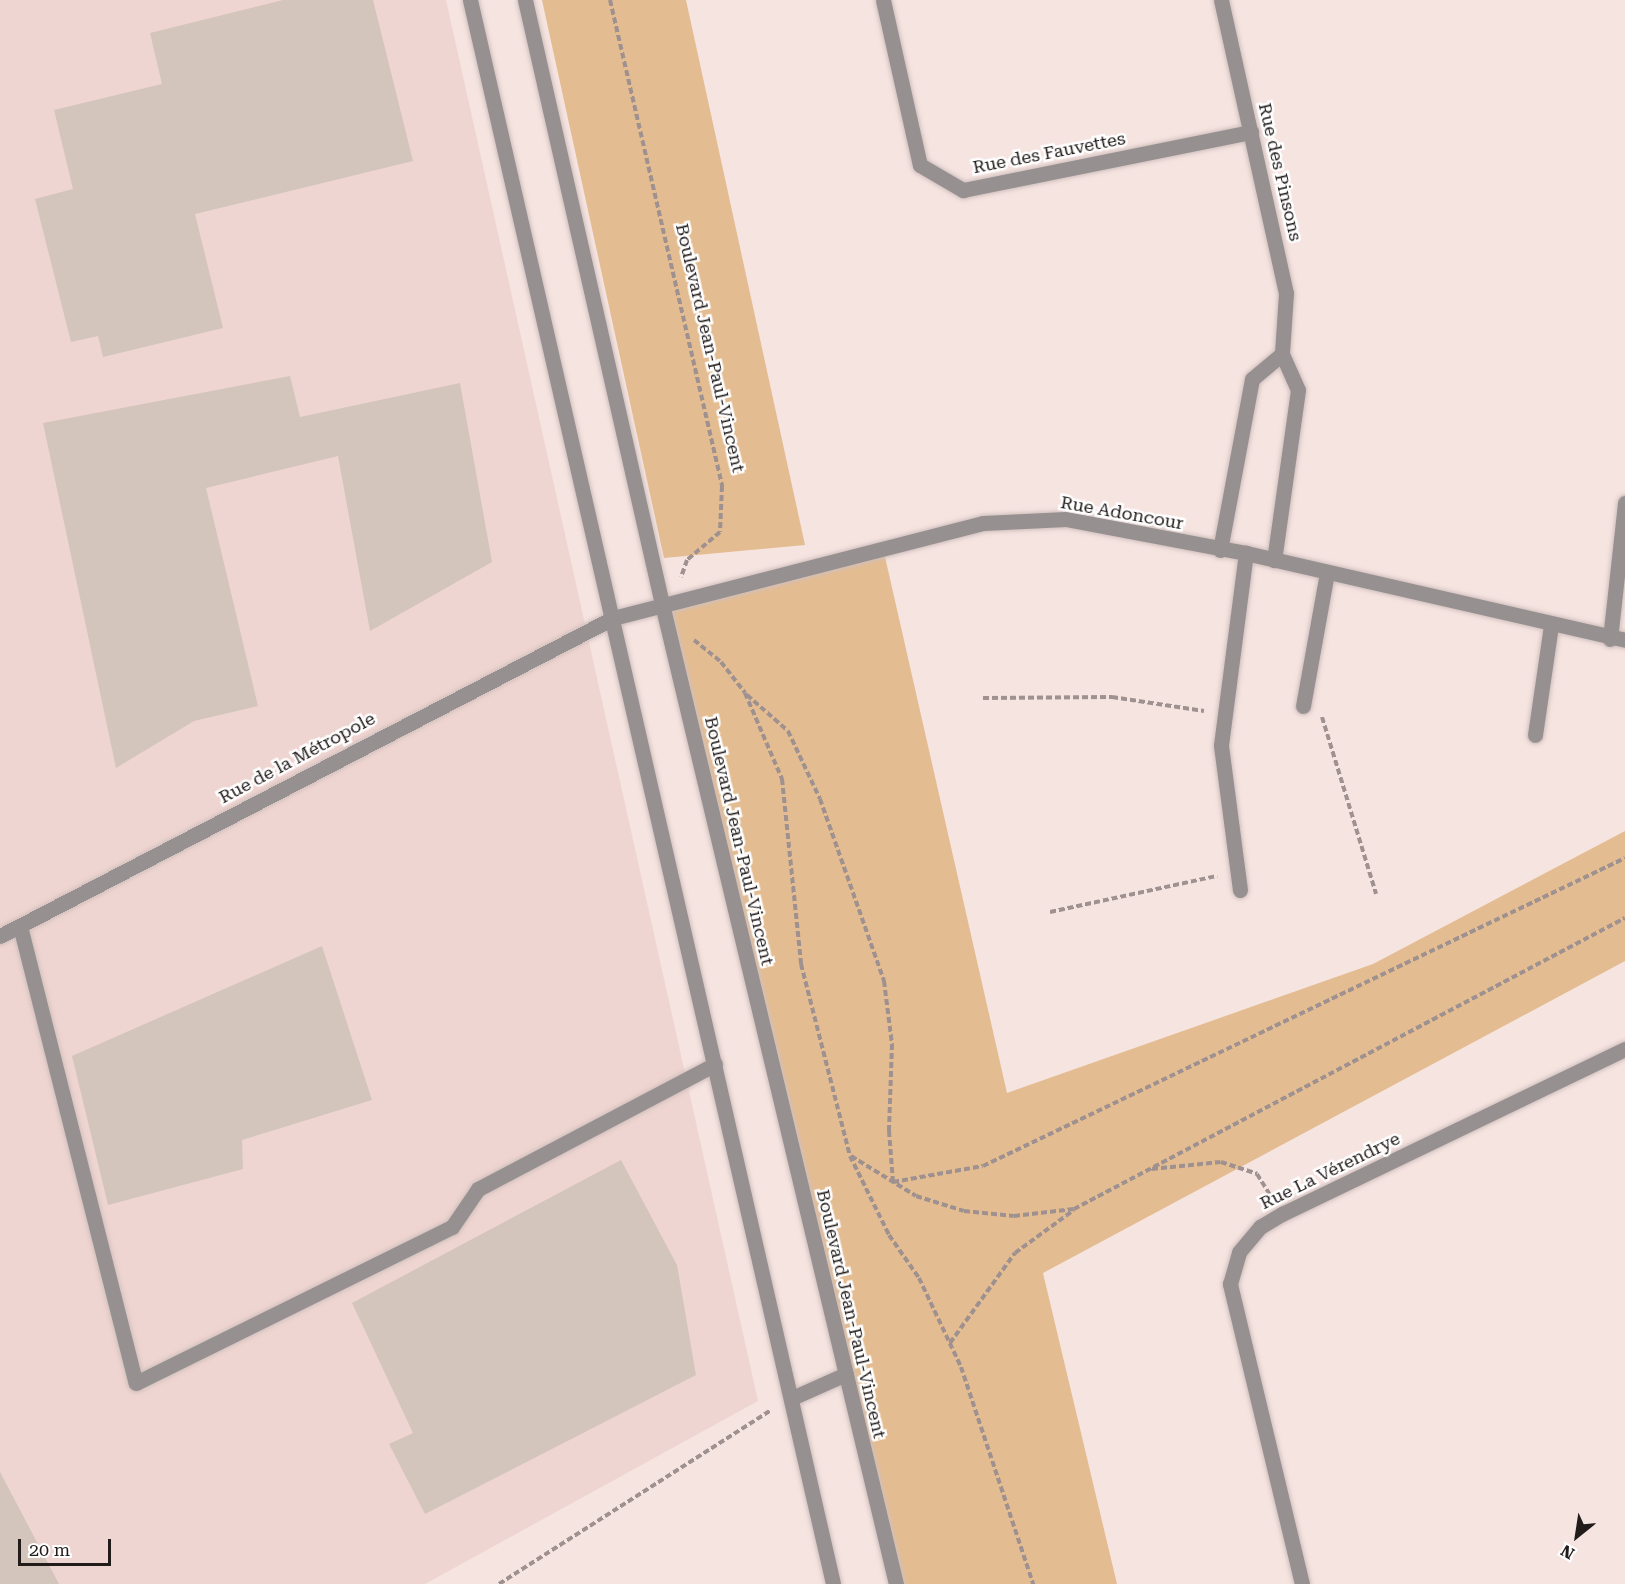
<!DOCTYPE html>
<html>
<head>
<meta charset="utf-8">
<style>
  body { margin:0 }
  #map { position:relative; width:1625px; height:1584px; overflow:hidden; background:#f6e4e1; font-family:"Roboto Serif",serif }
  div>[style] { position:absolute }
  .built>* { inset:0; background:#efd5d1 }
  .green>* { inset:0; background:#e4bc91 }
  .building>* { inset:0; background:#d3c4bc }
  .path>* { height:4px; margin-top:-2px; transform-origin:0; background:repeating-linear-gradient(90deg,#9e918f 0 6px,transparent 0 9px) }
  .roads { filter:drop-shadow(0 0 2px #d0c0bd) drop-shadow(0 0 2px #d0c0bd) }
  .minor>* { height:15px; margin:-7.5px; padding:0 7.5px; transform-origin:7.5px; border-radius:7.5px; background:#979091 }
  span { translate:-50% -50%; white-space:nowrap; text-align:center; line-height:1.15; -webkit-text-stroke:5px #fff; paint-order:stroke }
  .street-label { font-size:18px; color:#211b1a }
  .north { position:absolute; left:1547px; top:1506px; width:60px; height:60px; -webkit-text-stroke:4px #fff; paint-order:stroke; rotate:210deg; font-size:16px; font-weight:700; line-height:24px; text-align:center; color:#211b1a }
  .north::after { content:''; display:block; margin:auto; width:21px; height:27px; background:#211b1a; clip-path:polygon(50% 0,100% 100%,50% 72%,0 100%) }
  .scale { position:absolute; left:18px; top:1539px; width:93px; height:27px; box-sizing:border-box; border:3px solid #211b1a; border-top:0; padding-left:8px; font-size:18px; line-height:21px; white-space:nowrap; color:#211b1a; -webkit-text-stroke:4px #fff; paint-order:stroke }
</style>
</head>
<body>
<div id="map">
  <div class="built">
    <div style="clip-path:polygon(0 0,446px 0,758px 1401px,425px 1584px,0 1584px)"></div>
  </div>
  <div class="green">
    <div style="clip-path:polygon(542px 0,686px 0,805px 545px,664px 558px)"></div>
    <div style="clip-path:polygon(883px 548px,1007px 1093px,1373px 964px,1625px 831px,1625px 961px,1043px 1273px,1117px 1584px,900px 1584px,662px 604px)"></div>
  </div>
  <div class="building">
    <div style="clip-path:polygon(283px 0,373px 0,413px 161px,195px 214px,223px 328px,103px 357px,98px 336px,71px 342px,35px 199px,73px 189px,54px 110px,162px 84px,150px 33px)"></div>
    <div style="clip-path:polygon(290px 376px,300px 417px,460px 383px,492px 562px,370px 631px,338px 456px,206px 488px,258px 706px,194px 721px,116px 768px,43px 423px)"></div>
    <div style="clip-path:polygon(322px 946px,372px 1100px,242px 1140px,243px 1169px,108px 1205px,72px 1056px)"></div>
    <div style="clip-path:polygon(621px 1160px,677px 1265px,696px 1375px,425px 1514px,389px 1444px,413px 1433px,352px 1303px)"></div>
    <div style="clip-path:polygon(0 1472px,59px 1584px,0 1584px)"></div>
  </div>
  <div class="path">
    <div style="left:610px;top:0;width:499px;rotate:77deg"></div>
    <div style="left:722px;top:486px;width:46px;rotate:92.5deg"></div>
    <div style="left:720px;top:532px;width:43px;rotate:139.7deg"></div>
    <div style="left:687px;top:560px;width:18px;rotate:109deg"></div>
    <div style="left:694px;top:640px;width:35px;rotate:39deg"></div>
    <div style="left:721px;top:662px;width:39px;rotate:52deg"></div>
    <div style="left:745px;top:693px;width:94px;rotate:66.7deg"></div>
    <div style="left:782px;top:779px;width:186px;rotate:84.1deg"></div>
    <div style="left:801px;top:964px;width:198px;rotate:75.7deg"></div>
    <div style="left:850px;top:1156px;width:88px;rotate:63.7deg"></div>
    <div style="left:889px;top:1235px;width:52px;rotate:55.1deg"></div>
    <div style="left:919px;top:1278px;width:98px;rotate:64.7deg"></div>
    <div style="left:961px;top:1367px;width:229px;rotate:71.6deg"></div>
    <div style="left:747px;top:695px;width:55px;rotate:41.3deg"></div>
    <div style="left:788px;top:731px;width:75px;rotate:64.8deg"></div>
    <div style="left:820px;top:799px;width:193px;rotate:70.6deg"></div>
    <div style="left:884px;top:981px;width:64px;rotate:82.8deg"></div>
    <div style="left:892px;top:1044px;width:87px;rotate:92deg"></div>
    <div style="left:889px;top:1131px;width:51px;rotate:85.5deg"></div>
    <div style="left:893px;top:1182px;width:91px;rotate:-10.1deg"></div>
    <div style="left:983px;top:1166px;width:712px;rotate:-25.63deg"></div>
    <div style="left:983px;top:698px;width:129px;rotate:-0.4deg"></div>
    <div style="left:1112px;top:697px;width:93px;rotate:8.7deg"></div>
    <div style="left:1322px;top:717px;width:185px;rotate:73deg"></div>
    <div style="left:1050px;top:912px;width:171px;rotate:-12.2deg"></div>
    <div style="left:851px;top:1156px;width:76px;rotate:31.6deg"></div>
    <div style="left:916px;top:1196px;width:50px;rotate:17.4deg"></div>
    <div style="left:964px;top:1211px;width:50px;rotate:5.7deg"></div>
    <div style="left:1014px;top:1216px;width:60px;rotate:-6.7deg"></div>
    <div style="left:1074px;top:1209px;width:623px;rotate:-27.84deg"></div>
    <div style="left:1152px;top:1169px;width:69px;rotate:-5.8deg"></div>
    <div style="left:1221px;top:1162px;width:38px;rotate:18deg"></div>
    <div style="left:1257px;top:1174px;width:26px;rotate:58deg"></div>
    <div style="left:950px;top:1343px;width:111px;rotate:-54.2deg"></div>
    <div style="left:1015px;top:1253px;width:73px;rotate:-36.1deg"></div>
    <div style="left:499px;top:1584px;width:323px;rotate:-32.6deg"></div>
  </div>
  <div class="roads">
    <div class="minor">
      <div style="left:470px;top:0;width:1625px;rotate:77.09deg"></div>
      <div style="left:525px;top:0;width:619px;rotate:77.22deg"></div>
      <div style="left:662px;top:604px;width:1008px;rotate:76.57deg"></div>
      <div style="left:883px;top:0;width:169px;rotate:77.4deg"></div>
      <div style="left:920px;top:165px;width:50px;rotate:30.2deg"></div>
      <div style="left:963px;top:190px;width:294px;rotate:-11.4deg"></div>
      <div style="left:1221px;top:0;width:300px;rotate:77.5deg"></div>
      <div style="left:1286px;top:293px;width:61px;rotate:93.8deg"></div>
      <div style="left:1220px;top:550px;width:174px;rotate:-79.4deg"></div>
      <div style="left:1252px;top:379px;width:39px;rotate:-40deg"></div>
      <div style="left:1282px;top:354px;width:39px;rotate:66deg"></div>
      <div style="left:1298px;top:390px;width:172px;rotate:98deg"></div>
      <div style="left:1610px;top:639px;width:137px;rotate:-83.7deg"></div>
      <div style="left:1303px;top:706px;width:136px;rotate:-79.8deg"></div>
      <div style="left:1535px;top:735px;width:111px;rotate:-81.7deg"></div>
      <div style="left:1240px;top:890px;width:146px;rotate:-97.5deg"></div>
      <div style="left:1221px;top:745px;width:194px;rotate:-82.6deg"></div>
      <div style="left:20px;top:926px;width:471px;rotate:75.8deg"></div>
      <div style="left:136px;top:1383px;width:352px;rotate:-26.3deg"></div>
      <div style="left:452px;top:1227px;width:46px;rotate:-55.6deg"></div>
      <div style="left:478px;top:1189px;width:268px;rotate:-27.8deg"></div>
      <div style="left:0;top:936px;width:691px;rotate:-27.42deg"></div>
      <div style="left:613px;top:618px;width:382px;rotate:-14.4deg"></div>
      <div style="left:983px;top:523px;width:83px;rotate:-2.8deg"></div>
      <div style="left:1066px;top:519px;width:183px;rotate:10.7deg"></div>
      <div style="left:1246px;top:553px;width:389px;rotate:12.9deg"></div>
      <div style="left:792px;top:1398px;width:59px;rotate:-24deg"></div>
      <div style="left:1302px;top:1584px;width:309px;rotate:-103.5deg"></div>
      <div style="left:1230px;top:1284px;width:33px;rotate:-74deg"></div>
      <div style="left:1239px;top:1252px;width:33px;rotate:-50deg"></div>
      <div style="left:1260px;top:1227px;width:26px;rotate:-31deg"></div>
      <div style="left:1282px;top:1214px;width:381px;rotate:-25.7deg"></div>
    </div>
  </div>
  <div class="street-label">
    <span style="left:1049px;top:153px;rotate:-11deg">Rue des Fauvettes</span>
    <span style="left:1280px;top:172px;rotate:77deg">Rue des Pinsons</span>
    <span style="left:710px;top:348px;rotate:77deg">Boulevard Jean-Paul-Vincent</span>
    <span style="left:1122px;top:513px;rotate:10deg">Rue Adoncour</span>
    <span style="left:297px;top:758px;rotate:-28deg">Rue de la Métropole</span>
    <span style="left:739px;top:841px;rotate:77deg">Boulevard Jean-Paul-Vincent</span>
    <span style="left:1330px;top:1171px;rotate:-26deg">Rue La Vérendrye</span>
    <span style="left:851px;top:1314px;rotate:77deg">Boulevard Jean-Paul-Vincent</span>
  </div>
  <div class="north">N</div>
  <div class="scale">20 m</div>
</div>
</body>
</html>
